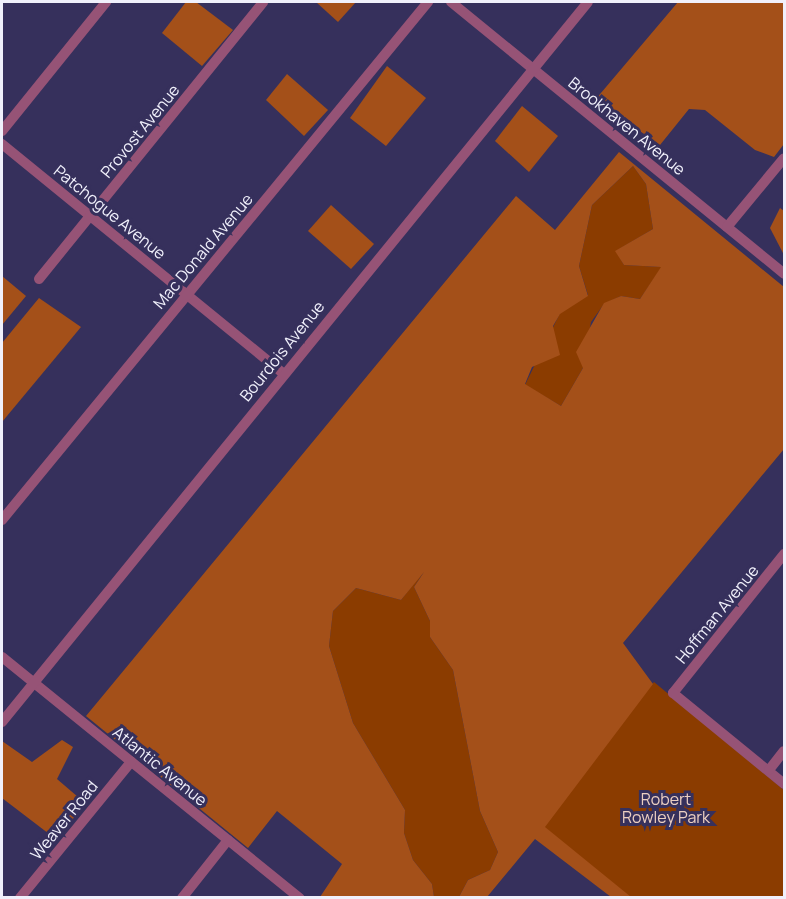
<!DOCTYPE html>
<html>
<head>
<meta charset="utf-8">
<style>
  body { margin:0 }
  #map { position:relative; width:786px; height:899px; overflow:hidden; background:#36305c; font-family:Manrope,sans-serif }
  div>[style] { position:absolute }
  .green>* { inset:0; background:#8b3c00 }
  .forest>* { inset:0; background:#a45019 }
  .minor>* { height:10px; margin:-5px; padding:0 5px; transform-origin:5px; border-radius:5px; background:#965376 }
  span { translate:-50% -50%; white-space:nowrap; text-align:center; line-height:1.15; -webkit-text-stroke:6px #36305c; paint-order:stroke }
  .street-label { font-size:16px; color:#f0f0fb }
  .park-label { font-size:16px; color:#eccfc1 }
  .frame { position:absolute; inset:0; border:3px solid #f0f0fb; pointer-events:none }
</style>
</head>
<body>
<div id="map">
  <div class="green">
    <div style="clip-path:polygon(633px 166px,646px 184px,653px 229px,616px 251px,624px 265px,662px 267px,640px 299px,621px 296px,604px 304px,591px 322px,583px 368px,561px 406px,525px 385px,560px 313px,588px 295px,579px 266px,592px 205px)"></div>
    <div style="clip-path:polygon(429px 564px,414px 587px,430px 621px,430px 637px,453px 670px,480px 811px,498px 852px,490px 870px,468px 880px,459px 897px,434px 897px,432px 884px,413px 860px,404px 833px,405px 810px,353px 723px,329px 646px,333px 611px,356px 588px,401px 600px)"></div>
    <div style="clip-path:polygon(654px 682px,784px 790px,784px 897px,628px 897px,538px 822px)"></div>
  </div>
  <div class="forest">
    <div style="clip-path:polygon(186px 2px,196px 2px,233px 30px,202px 66px,162px 33px)"></div>
    <div style="clip-path:polygon(316px 2px,356px 2px,338px 22px)"></div>
    <div style="clip-path:polygon(678px 2px,784px 2px,784px 144px,774px 157px,755px 150px,705px 110px,689px 109px,660px 145px,595px 100px)"></div>
    <div style="clip-path:polygon(387px 66px,426px 98px,386px 146px,350px 118px)"></div>
    <div style="clip-path:polygon(287px 74px,328px 110px,304px 136px,266px 100px)"></div>
    <div style="clip-path:polygon(522px 106px,558px 136px,529px 172px,495px 141px)"></div>
    <div style="clip-path:polygon(evenodd,619px 152px,784px 287px,784px 449px,623px 643px,653px 684px,545px 827px,631px 897px,611px 897px,535px 839px,487px 897px,459px 897px,468px 880px,490px 870px,498px 852px,480px 811px,453px 670px,430px 637px,430px 621px,414px 587px,424px 572px,401px 600px,356px 588px,333px 611px,329px 646px,353px 723px,405px 810px,404px 833px,413px 860px,432px 884px,434px 897px,320px 897px,342px 864px,277px 811px,248px 848px,86px 716px,516px 196px,555px 230px,619px 152px,633px 166px,646px 184px,653px 229px,615px 251px,624px 265px,661px 267px,640px 299px,621px 296px,604px 303px,576px 352px,583px 368px,561px 406px,525px 384px,532px 367px,560px 355px,553px 326px,560px 314px,588px 296px,579px 266px,592px 205px,633px 166px)"></div>
    <div style="clip-path:polygon(331px 205px,374px 244px,351px 269px,308px 231px)"></div>
    <div style="clip-path:polygon(780px 208px,784px 211px,784px 255px,770px 228px)"></div>
    <div style="clip-path:polygon(2px 276px,26px 296px,2px 325px)"></div>
    <div style="clip-path:polygon(39px 298px,81px 327px,2px 422px,2px 343px)"></div>
    <div style="clip-path:polygon(62px 740px,73px 747px,57px 779px,85px 803px,57px 840px,2px 798px,2px 741px,32px 762px)"></div>
  </div>
  <div class="minor">
    <div style="left:451px;top:2px;width:430px;rotate:39.2deg"></div>
    <div style="left:2px;top:131px;width:166px;rotate:-51.1deg"></div>
    <div style="left:2px;top:144px;width:362px;rotate:39.2deg"></div>
    <div style="left:727px;top:227px;width:89px;rotate:-50.4deg"></div>
    <div style="left:39px;top:279px;width:356px;rotate:-51deg"></div>
    <div style="left:2px;top:520px;width:671px;rotate:-50.57deg"></div>
    <div style="left:784px;top:554px;width:178px;rotate:128.6deg"></div>
    <div style="left:673px;top:693px;width:144px;rotate:39.3deg"></div>
    <div style="left:2px;top:657px;width:383px;rotate:39deg"></div>
    <div style="left:2px;top:722px;width:928px;rotate:-50.86deg"></div>
    <div style="left:769px;top:770px;width:24px;rotate:-52deg"></div>
    <div style="left:20px;top:898px;width:176px;rotate:-50.8deg"></div>
    <div style="left:182px;top:898px;width:74px;rotate:-51.6deg"></div>
  </div>
  <div class="street-label">
    <span style="left:627px;top:126px;rotate:39deg">Brookhaven Avenue</span>
    <span style="left:140px;top:131px;rotate:-51deg">Provost Avenue</span>
    <span style="left:110px;top:212px;rotate:39deg">Patchogue Avenue</span>
    <span style="left:203px;top:251px;rotate:-50deg">Mac Donald Avenue</span>
    <span style="left:282px;top:351px;rotate:-51deg">Bourdois Avenue</span>
    <span style="left:717px;top:614px;rotate:-51deg">Hoffman Avenue</span>
    <span style="left:160px;top:766px;rotate:39deg">Atlantic Avenue</span>
    <span style="left:64px;top:820px;rotate:-51deg">Weaver Road</span>
  </div>
  <div class="park-label">
    <span style="left:666px;top:808px">Robert<br>Rowley Park</span>
  </div>
  <div class="frame"></div>
</div>
</body>
</html>
